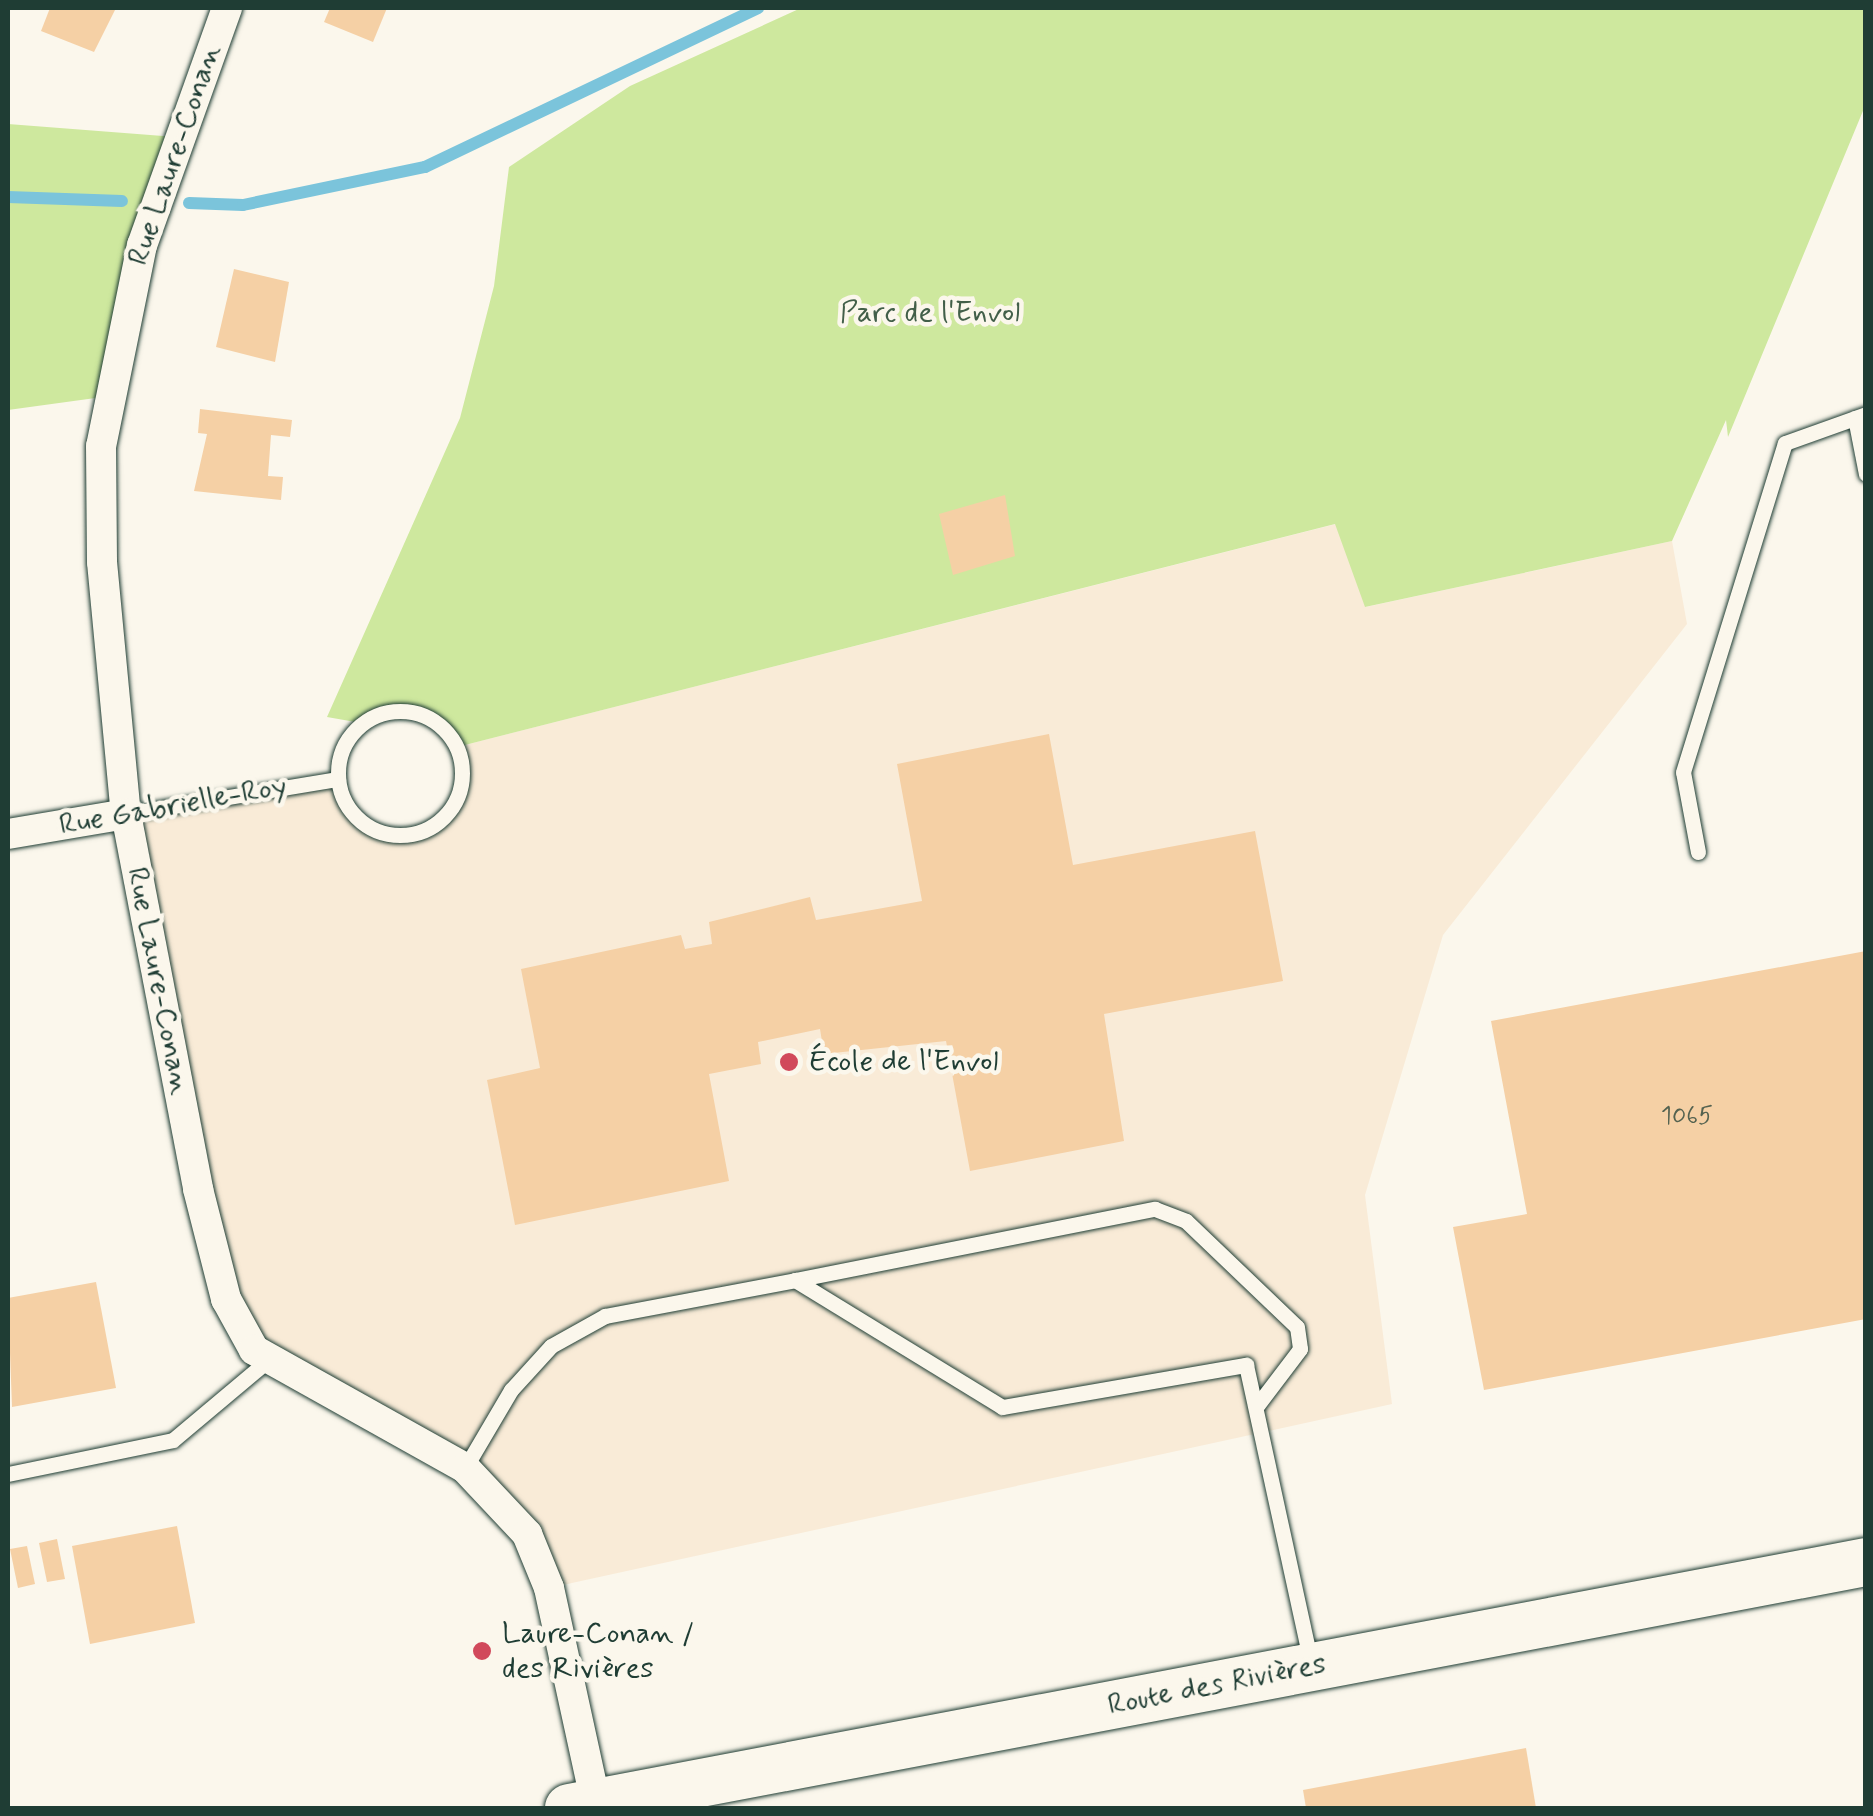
<!DOCTYPE html>
<html>
<head>
<meta charset="utf-8">
<style>
  body { margin:0 }
  #map { position:relative; width:1873px; height:1816px; overflow:hidden; background:#fbf7ec; font-family:Mynerve,sans-serif }
  div>[style] { position:absolute }
  .built>* { inset:0; background:#f9ebd7 }
  .green>* { inset:0; background:#cee89e }
  .stream>* { height:12px; margin:-6px; padding:0 6px; transform-origin:6px; border-radius:6px; background:#7bc4db }
  .building>* { inset:0; background:#f5d0a5 }
  .roads { filter:drop-shadow(0 0 2px #1f3d34) drop-shadow(0 0 2px #1f3d34) }
  .lane>* { height:15px; margin:-7.5px; padding:0 7.5px; transform-origin:7.5px; border-radius:7.5px; background:#fbf7ec }
  .lane>.ring { margin:-7.5px; padding:0; box-sizing:content-box; background:none; border:15px solid #fbf7ec; border-radius:50% }
  .street>* { height:30px; margin:-15px; padding:0 15px; transform-origin:15px; border-radius:15px; background:#fbf7ec }
  .primary>* { height:48px; margin:-24px; padding:0 24px; transform-origin:24px; border-radius:24px; background:#fbf7ec }
  .dots>* { width:28px; height:28px; translate:-50% -50%; box-sizing:border-box; border:5px solid #fbf7ec; border-radius:50% }
  span { translate:-50% -50%; white-space:nowrap; text-align:center; line-height:1.15; -webkit-text-stroke:9px #fbf7ec; paint-order:stroke }
  .number-label { font-size:25px; color:#546250 }
  .number-label span { -webkit-text-stroke-width:0 }
  .street-label { font-size:30px; color:#1f3d34 }
  .park-label { font-size:30px; color:#425f49 }
  .poi-label { font-size:30px; color:#1f3d34 }
  .left { translate:0 -50%; text-align:left }
  .frame { position:absolute; inset:0; border:10px solid #1f3d34; pointer-events:none }
</style>
</head>
<body>
<div id="map">
  <div class="built">
    <div style="clip-path:polygon(1336px 524px,1366px 607px,1672px 541px,1687px 624px,1443px 935px,1365px 1195px,1392px 1404px,549px 1588px,465px 1468px,277px 1370px,227px 1299px,126px 814px,338px 779px,360px 821px,416px 834px,453px 806px,462px 777px,457px 747px)"></div>
  </div>
  <div class="green">
    <div style="clip-path:polygon(801px 8px,1865px 8px,1865px 106px,1728px 437px,1726px 420px,1672px 541px,1365px 607px,1335px 524px,457px 747px,421px 713px,391px 710px,361px 723px,327px 717px,460px 418px,494px 286px,509px 167px,630px 86px)"></div>
    <div style="clip-path:polygon(8px 124px,176px 137px,110px 396px,8px 410px)"></div>
  </div>
  <div class="stream">
    <div style="left:8px;top:197px;width:114px;rotate:2deg"></div>
    <div style="left:189px;top:203px;width:54px;rotate:2.1deg"></div>
    <div style="left:243px;top:205px;width:186px;rotate:-11.8deg"></div>
    <div style="left:425px;top:167px;width:369px;rotate:-25.5deg"></div>
  </div>
  <div class="building">
    <div style="clip-path:polygon(50px 8px,116px 8px,94px 52px,41px 31px)"></div>
    <div style="clip-path:polygon(330px 8px,387px 8px,373px 42px,324px 22px)"></div>
    <div style="clip-path:polygon(234px 269px,289px 282px,275px 362px,216px 347px)"></div>
    <div style="clip-path:polygon(200px 409px,292px 420px,290px 437px,271px 435px,268px 476px,283px 477px,281px 500px,194px 491px,207px 434px,198px 433px)"></div>
    <div style="clip-path:polygon(1005px 495px,1015px 556px,953px 575px,939px 514px)"></div>
    <div style="clip-path:polygon(1049px 734px,1073px 865px,1255px 831px,1283px 981px,1104px 1014px,1124px 1141px,970px 1171px,946px 1041px,824px 1054px,820px 1029px,758px 1042px,761px 1064px,709px 1074px,729px 1181px,515px 1225px,487px 1080px,540px 1068px,521px 969px,681px 935px,685px 949px,712px 944px,709px 922px,810px 897px,816px 920px,922px 901px,897px 764px)"></div>
    <div style="clip-path:polygon(1866px 951px,1866px 1319px,1484px 1390px,1453px 1227px,1527px 1214px,1491px 1021px)"></div>
    <div style="clip-path:polygon(96px 1282px,116px 1388px,12px 1407px,8px 1298px)"></div>
    <div style="clip-path:polygon(177px 1526px,195px 1623px,90px 1644px,72px 1546px)"></div>
    <div style="clip-path:polygon(57px 1539px,65px 1579px,47px 1582px,39px 1543px)"></div>
    <div style="clip-path:polygon(27px 1546px,35px 1584px,18px 1588px,10px 1549px)"></div>
    <div style="clip-path:polygon(1526px 1748px,1536px 1808px,1306px 1808px,1303px 1790px)"></div>
  </div>
  <div class="roads">
    <div class="lane">
      <div style="left:1855px;top:418px;width:57px;rotate:78.9deg"></div>
      <div class="ring" style="left:338px;top:711px;width:109px;height:109px"></div>
      <div style="left:126px;top:814px;width:215px;rotate:-9.4deg"></div>
      <div style="left:1698px;top:852px;width:81px;rotate:-100.6deg"></div>
      <div style="left:1683px;top:772px;width:344px;rotate:-72.8deg"></div>
      <div style="left:1785px;top:443px;width:86px;rotate:-19.7deg"></div>
      <div style="left:795px;top:1280px;width:367px;rotate:-11.2deg"></div>
      <div style="left:1155px;top:1209px;width:33px;rotate:21deg"></div>
      <div style="left:1186px;top:1221px;width:153px;rotate:43.7deg"></div>
      <div style="left:1297px;top:1327px;width:22px;rotate:82deg"></div>
      <div style="left:1300px;top:1349px;width:73px;rotate:127.2deg"></div>
      <div style="left:465px;top:1468px;width:91px;rotate:-59.5deg"></div>
      <div style="left:511px;top:1390px;width:59px;rotate:-47.7deg"></div>
      <div style="left:551px;top:1346px;width:62px;rotate:-29.1deg"></div>
      <div style="left:605px;top:1316px;width:193px;rotate:-10.7deg"></div>
      <div style="left:795px;top:1280px;width:243px;rotate:31.5deg"></div>
      <div style="left:1002px;top:1407px;width:248px;rotate:-9.8deg"></div>
      <div style="left:1246px;top:1365px;width:304px;rotate:77.7deg"></div>
      <div style="left:8px;top:1474px;width:168px;rotate:-11.6deg"></div>
      <div style="left:173px;top:1440px;width:123px;rotate:-40deg"></div>
    </div>
    <div class="street">
      <div style="left:227px;top:8px;width:252px;rotate:109.7deg"></div>
      <div style="left:142px;top:245px;width:205px;rotate:101.5deg"></div>
      <div style="left:101px;top:446px;width:116px;rotate:89.5deg"></div>
      <div style="left:102px;top:562px;width:253px;rotate:84.6deg"></div>
      <div style="left:126px;top:814px;width:382px;rotate:79.1deg"></div>
      <div style="left:198px;top:1189px;width:114px;rotate:75.7deg"></div>
      <div style="left:226px;top:1299px;width:58px;rotate:61.2deg"></div>
      <div style="left:254px;top:1350px;width:242px;rotate:29.2deg"></div>
      <div style="left:465px;top:1468px;width:91px;rotate:46.8deg"></div>
      <div style="left:527px;top:1534px;width:58px;rotate:67.8deg"></div>
      <div style="left:549px;top:1588px;width:225px;rotate:77.7deg"></div>
      <div style="left:8px;top:834px;width:120px;rotate:-9.6deg"></div>
    </div>
    <div class="primary">
      <div style="left:569px;top:1808px;width:1320px;rotate:-10.74deg"></div>
    </div>
  </div>
  <div class="dots">
    <div style="left:789px;top:1062px;background:#d1495b"></div>
    <div style="left:482px;top:1651px;background:#d1495b"></div>
  </div>
  <div class="number-label">
    <span style="left:1687px;top:1117px">1065</span>
  </div>
  <div class="street-label">
    <span style="left:175px;top:155px;rotate:-71deg">Rue Laure-Conan</span>
    <span style="left:173px;top:806px;rotate:-10deg">Rue Gabrielle-Roy</span>
    <span style="left:158px;top:981px;rotate:79deg">Rue Laure-Conan</span>
    <span style="left:1217px;top:1685px;rotate:-11deg">Route des Rivières</span>
  </div>
  <div class="park-label">
    <span style="left:930px;top:313px">Parc de l'Envol</span>
  </div>
  <div class="poi-label">
    <span class="left" style="left:809px;top:1062px">École de l'Envol</span>
    <span class="left" style="left:502px;top:1651px">Laure-Conan /<br>des Rivières</span>
  </div>
  <div class="frame"></div>
</div>
</body>
</html>
